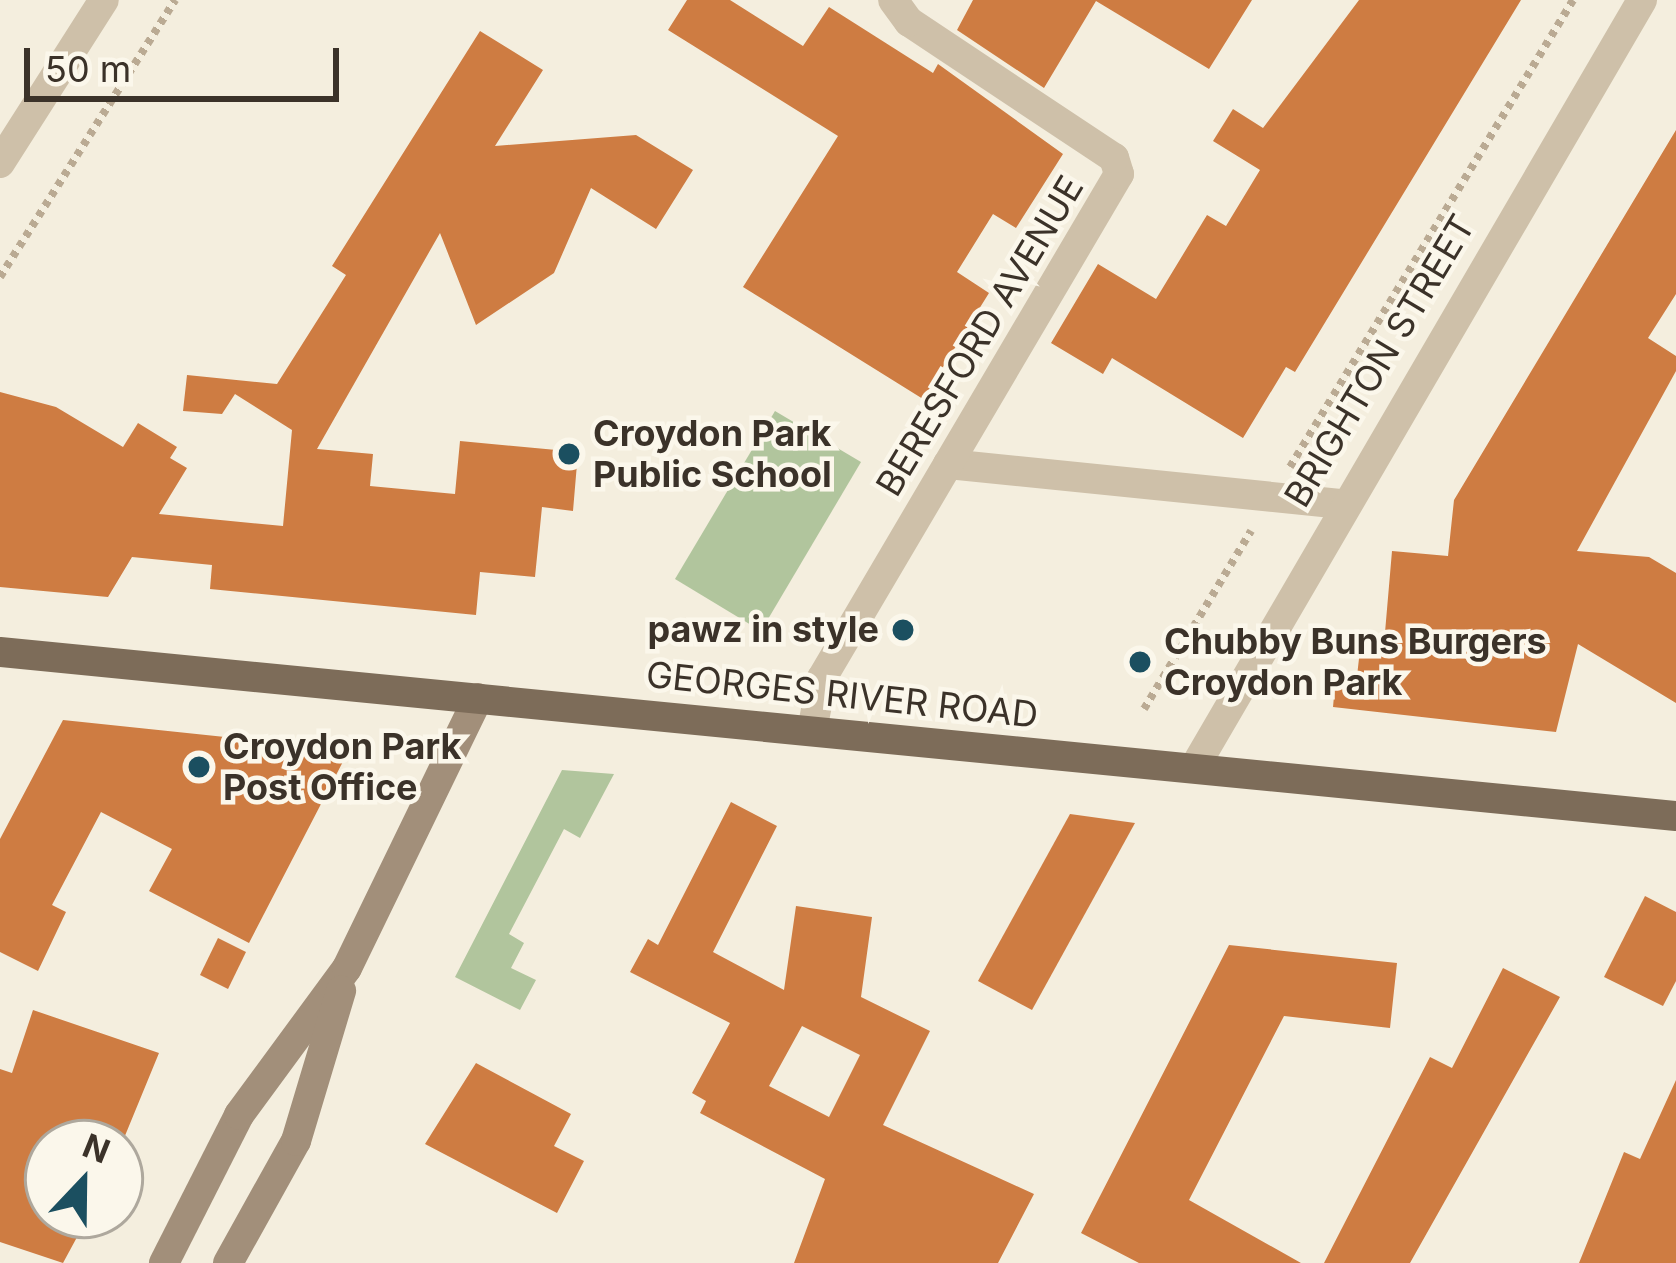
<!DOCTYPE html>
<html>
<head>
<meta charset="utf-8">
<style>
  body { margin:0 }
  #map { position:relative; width:1676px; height:1263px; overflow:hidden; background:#f4eede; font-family:Inter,sans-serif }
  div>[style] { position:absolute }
  .green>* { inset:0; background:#b1c59d }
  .building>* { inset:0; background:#ce7c42 }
  .path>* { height:8px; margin-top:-4px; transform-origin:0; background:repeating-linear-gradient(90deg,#baaa93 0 6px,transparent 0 12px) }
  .street>* { height:30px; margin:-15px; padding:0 15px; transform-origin:15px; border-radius:15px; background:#cec0a9 }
  .secondary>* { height:30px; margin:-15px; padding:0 15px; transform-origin:15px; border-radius:15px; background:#a28f7a }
  .primary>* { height:30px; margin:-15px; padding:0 15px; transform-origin:15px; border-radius:15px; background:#7d6c59 }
  .dots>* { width:33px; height:33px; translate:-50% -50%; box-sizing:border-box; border:6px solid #fbf7eb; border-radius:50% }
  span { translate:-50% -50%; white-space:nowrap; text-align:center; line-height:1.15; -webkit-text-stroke:9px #fbf7eb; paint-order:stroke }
  .street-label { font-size:36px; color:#3b3229 }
  .poi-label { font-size:36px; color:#3b3229; font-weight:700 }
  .left { translate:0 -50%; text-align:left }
  .right { translate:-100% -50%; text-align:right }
  .north { position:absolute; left:24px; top:1119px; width:120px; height:120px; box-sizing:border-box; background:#fbf7eb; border:3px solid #aea89d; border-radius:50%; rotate:22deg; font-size:33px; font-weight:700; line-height:48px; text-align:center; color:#3b3229 }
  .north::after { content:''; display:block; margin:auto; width:42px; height:54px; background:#1b4f60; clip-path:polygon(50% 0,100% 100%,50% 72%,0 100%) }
  .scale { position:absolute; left:24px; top:48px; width:315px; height:54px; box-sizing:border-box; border:6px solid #3b3229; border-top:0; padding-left:15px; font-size:36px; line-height:42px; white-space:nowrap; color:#3b3229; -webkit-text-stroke:9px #fbf7eb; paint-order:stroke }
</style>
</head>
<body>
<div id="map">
  <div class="green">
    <div style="clip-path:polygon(775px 411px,861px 462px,761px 631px,675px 579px)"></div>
    <div style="clip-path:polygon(562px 770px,614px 774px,580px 838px,564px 829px,509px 934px,524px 943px,511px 968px,536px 980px,520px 1010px,455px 977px)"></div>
  </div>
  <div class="building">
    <div style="clip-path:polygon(687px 0,730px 0,803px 46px,829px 7px,933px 73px,938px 64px,1063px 154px,1016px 228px,993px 214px,957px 272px,989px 293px,923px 399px,743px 287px,838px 136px,668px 30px)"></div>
    <div style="clip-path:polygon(973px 0,1252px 0,1209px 69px,1096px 1px,1044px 88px,957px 30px)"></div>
    <div style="clip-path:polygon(1359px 0,1521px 0,1295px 372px,1286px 367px,1243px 438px,1112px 358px,1103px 374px,1051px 343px,1098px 264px,1156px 299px,1207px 215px,1226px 226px,1260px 170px,1213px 141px,1233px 109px,1263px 128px)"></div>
    <div style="clip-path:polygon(480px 31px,543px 70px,495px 146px,636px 135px,693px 170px,656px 229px,591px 188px,554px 273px,476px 325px,440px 233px,317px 449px,373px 454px,370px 486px,455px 494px,460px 441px,578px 452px,573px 511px,542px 507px,535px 577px,480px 572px,476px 615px,210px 589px,212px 565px,132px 557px,108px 597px,0 587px,0 392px,56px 407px,123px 447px,138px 423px,177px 447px,170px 458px,187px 468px,159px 514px,283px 526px,292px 430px,235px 394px,222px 414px,183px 411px,187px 375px,277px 384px,346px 275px,332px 266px)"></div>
    <div style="clip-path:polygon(1676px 130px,1676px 294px,1648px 338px,1676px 356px,1676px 371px,1577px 551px,1649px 557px,1676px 573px,1676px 703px,1578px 644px,1556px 732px,1333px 707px,1336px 674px,1357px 676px,1361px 641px,1384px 644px,1392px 551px,1448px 556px,1454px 500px)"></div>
    <div style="clip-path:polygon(63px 720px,349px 750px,249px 943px,149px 891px,172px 849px,101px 812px,52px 905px,66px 912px,38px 971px,0 952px,0 839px)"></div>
    <div style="clip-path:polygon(evenodd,731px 802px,777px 826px,713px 952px,784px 990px,796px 906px,872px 917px,861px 997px,930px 1031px,883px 1125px,1034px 1194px,998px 1263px,794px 1263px,825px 1179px,700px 1113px,706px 1101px,692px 1093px,730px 1023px,630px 972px,648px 939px,658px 945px,731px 802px,802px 1026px,860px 1055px,829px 1117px,769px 1086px,802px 1026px)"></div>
    <div style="clip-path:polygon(1070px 814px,1135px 823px,1032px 1010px,978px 981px)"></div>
    <div style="clip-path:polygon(1645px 896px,1676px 912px,1676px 981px,1663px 1006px,1604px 977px)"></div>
    <div style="clip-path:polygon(218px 938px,246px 952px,228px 989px,200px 975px)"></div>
    <div style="clip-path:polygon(1229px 945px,1397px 963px,1390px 1028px,1284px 1016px,1189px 1200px,1301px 1263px,1139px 1263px,1081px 1233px)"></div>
    <div style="clip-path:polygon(1503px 968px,1560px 997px,1410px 1263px,1324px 1263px,1430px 1057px,1452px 1068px)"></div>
    <div style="clip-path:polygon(33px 1010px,159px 1053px,122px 1143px,48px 1143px,48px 1215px,89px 1215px,63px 1263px,0 1242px,0 1069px,12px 1073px)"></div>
    <div style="clip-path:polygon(476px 1063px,571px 1114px,554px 1146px,584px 1161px,557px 1213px,425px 1144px)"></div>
    <div style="clip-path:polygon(1676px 1080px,1676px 1263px,1579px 1263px,1624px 1152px,1640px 1159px)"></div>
  </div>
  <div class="path">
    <div style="left:0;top:277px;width:328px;rotate:-57.7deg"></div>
    <div style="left:1290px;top:467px;width:546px;rotate:-58.78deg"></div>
    <div style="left:1144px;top:709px;width:208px;rotate:-59deg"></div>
  </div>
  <div class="street">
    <div style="left:0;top:163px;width:193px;rotate:-57.5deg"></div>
    <div style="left:948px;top:464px;width:394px;rotate:5.8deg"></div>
    <div style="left:812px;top:731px;width:54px;rotate:-79.3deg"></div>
    <div style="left:822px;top:678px;width:585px;rotate:-59.49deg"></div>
    <div style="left:1119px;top:174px;width:17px;rotate:-107deg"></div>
    <div style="left:1114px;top:158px;width:246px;rotate:-146.4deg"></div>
    <div style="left:909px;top:22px;width:27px;rotate:-126deg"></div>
    <div style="left:1194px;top:768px;width:889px;rotate:-59.74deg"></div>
  </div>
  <div class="secondary">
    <div style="left:164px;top:1263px;width:166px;rotate:-63.1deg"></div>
    <div style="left:239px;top:1115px;width:182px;rotate:-53.7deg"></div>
    <div style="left:347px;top:968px;width:300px;rotate:-64.1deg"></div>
    <div style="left:228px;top:1263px;width:140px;rotate:-60.9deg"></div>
    <div style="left:296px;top:1141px;width:157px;rotate:-73.3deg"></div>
  </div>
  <div class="primary">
    <div style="left:0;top:652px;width:1684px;rotate:5.59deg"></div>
  </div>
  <div class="dots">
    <div style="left:569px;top:454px;background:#1b4f60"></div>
    <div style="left:903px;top:630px;background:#1b4f60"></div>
    <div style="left:1140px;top:662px;background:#1b4f60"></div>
    <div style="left:199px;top:767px;background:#1b4f60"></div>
  </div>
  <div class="street-label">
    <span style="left:980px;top:336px;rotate:-59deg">BERESFORD AVENUE</span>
    <span style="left:1380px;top:361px;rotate:-59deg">BRIGHTON STREET</span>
    <span style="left:842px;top:695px;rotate:6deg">GEORGES RIVER ROAD</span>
  </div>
  <div class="poi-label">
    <span class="left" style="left:593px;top:454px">Croydon Park<br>Public School</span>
    <span class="right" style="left:879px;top:630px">pawz in style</span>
    <span class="left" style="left:1164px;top:662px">Chubby Buns Burgers<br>Croydon Park</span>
    <span class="left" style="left:223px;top:767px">Croydon Park<br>Post Office</span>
  </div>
  <div class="north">N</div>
  <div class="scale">50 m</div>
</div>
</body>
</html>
